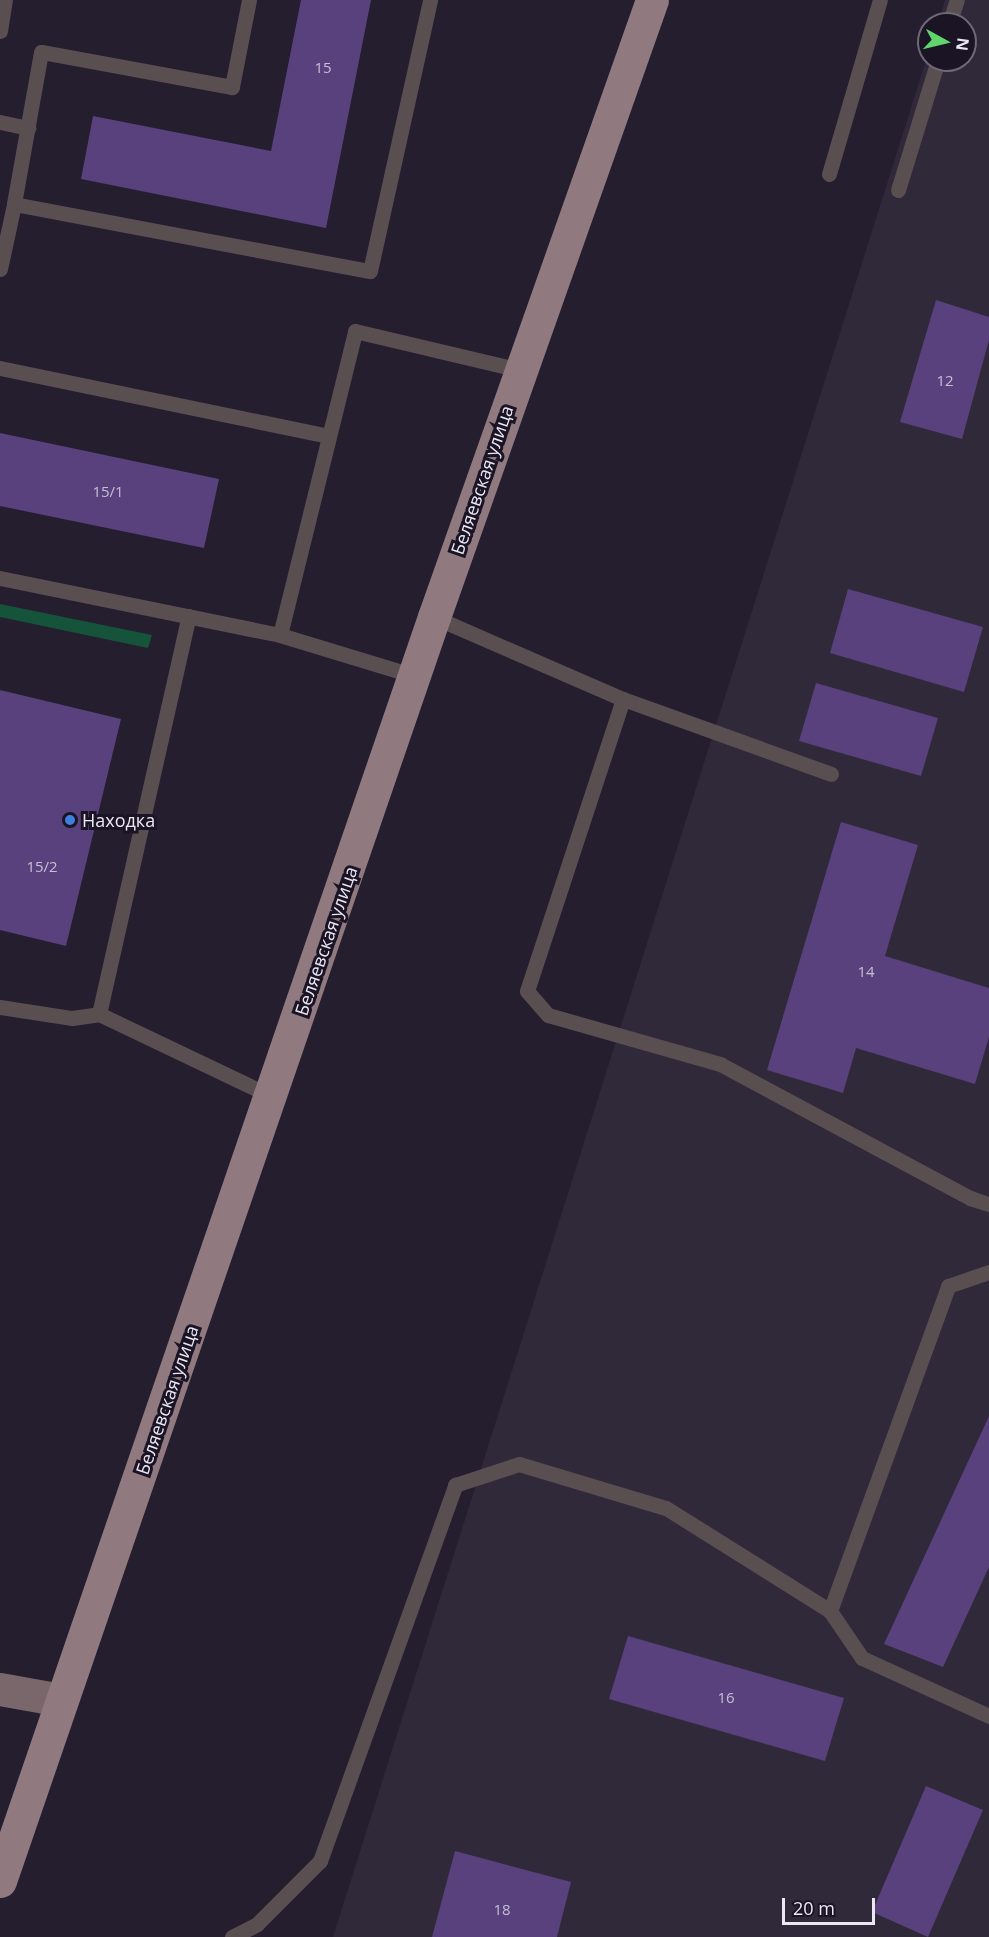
<!DOCTYPE html>
<html>
<head>
<meta charset="utf-8">
<style>
  body { margin:0 }
  #map { position:relative; width:989px; height:1937px; overflow:hidden; background:#241e2f; font-family:"Open Sans",sans-serif }
  div>[style] { position:absolute }
  .industrial>* { inset:0; background:#302939 }
  .green>* { inset:0; background:#16533b }
  .building>* { inset:0; background:#58417c }
  .lane>* { height:15px; margin:-7.5px; padding:0 7.5px; transform-origin:7.5px; border-radius:7.5px; background:#594e50 }
  .secondary>* { height:33px; margin:-16.5px; padding:0 16.5px; transform-origin:16.5px; border-radius:16.5px; background:#79676b }
  .primary>* { height:33px; margin:-16.5px; padding:0 16.5px; transform-origin:16.5px; border-radius:16.5px; background:#917a7f }
  .dots>* { width:16px; height:16px; translate:-50% -50%; box-sizing:border-box; border:3px solid #1a1425; border-radius:50% }
  span { translate:-50% -50%; white-space:nowrap; text-align:center; line-height:1.15; -webkit-text-stroke:6px #1a1425; paint-order:stroke }
  .number-label { font-size:15px; color:#c6bed5 }
  .number-label span { -webkit-text-stroke-width:0 }
  .street-label { font-size:18px; color:#ebe7f3 }
  .poi-label { font-size:18px; color:#ebe7f3 }
  .left { translate:0 -50%; text-align:left }
  .north { position:absolute; left:917px; top:12px; width:60px; height:60px; box-sizing:border-box; background:#1a1425; border:2px solid #6e6877; border-radius:50%; rotate:98deg; font-size:16px; font-weight:700; line-height:24px; text-align:center; color:#ebe7f3 }
  .north::after { content:''; display:block; margin:auto; width:21px; height:27px; background:#5fd56b; clip-path:polygon(50% 0,100% 100%,50% 72%,0 100%) }
  .scale { position:absolute; left:782px; top:1898px; width:93px; height:27px; box-sizing:border-box; border:3px solid #ebe7f3; border-top:0; padding-left:8px; font-size:18px; line-height:21px; white-space:nowrap; color:#ebe7f3; -webkit-text-stroke:4px #1a1425; paint-order:stroke }
</style>
</head>
<body>
<div id="map">
  <div class="industrial">
    <div style="clip-path:polygon(945px 0,989px 0,989px 1937px,333px 1937px,929px 51px,929px 60px,965px 60px,965px 24px,938px 24px)"></div>
  </div>
  <div class="green">
    <div style="clip-path:polygon(0 604px,152px 635px,148px 648px,0 617px)"></div>
  </div>
  <div class="building">
    <div style="clip-path:polygon(301px 0,371px 0,326px 228px,81px 179px,93px 116px,271px 151px)"></div>
    <div style="clip-path:polygon(936px 300px,989px 317px,989px 340px,962px 439px,900px 422px)"></div>
    <div style="clip-path:polygon(0 433px,219px 479px,204px 548px,0 506px)"></div>
    <div style="clip-path:polygon(848px 589px,983px 627px,964px 692px,830px 653px)"></div>
    <div style="clip-path:polygon(816px 683px,938px 718px,921px 776px,799px 741px)"></div>
    <div style="clip-path:polygon(0 690px,121px 719px,66px 946px,0 930px)"></div>
    <div style="clip-path:polygon(841px 822px,918px 845px,885px 956px,989px 988px,989px 1037px,975px 1084px,856px 1048px,843px 1093px,767px 1070px)"></div>
    <div style="clip-path:polygon(989px 1416px,989px 1567px,943px 1667px,884px 1644px)"></div>
    <div style="clip-path:polygon(628px 1636px,844px 1698px,825px 1761px,609px 1699px)"></div>
    <div style="clip-path:polygon(926px 1786px,983px 1810px,928px 1937px,872px 1912px)"></div>
    <div style="clip-path:polygon(455px 1851px,571px 1882px,557px 1937px,432px 1937px)"></div>
  </div>
  <div class="lane">
    <div style="left:249px;top:0;width:89px;rotate:101.1deg"></div>
    <div style="left:232px;top:87px;width:194px;rotate:-169.6deg"></div>
    <div style="left:41px;top:52px;width:154px;rotate:100.1deg"></div>
    <div style="left:14px;top:204px;width:362px;rotate:10.7deg"></div>
    <div style="left:370px;top:271px;width:278px;rotate:-77.5deg"></div>
    <div style="left:949px;top:24px;width:25px;rotate:-72deg"></div>
    <div style="left:0;top:31px;width:31px;rotate:-81deg"></div>
    <div style="left:0;top:122px;width:29px;rotate:12deg"></div>
    <div style="left:829px;top:174px;width:181px;rotate:-73.7deg"></div>
    <div style="left:898px;top:190px;width:136px;rotate:-72.9deg"></div>
    <div style="left:0;top:269px;width:66px;rotate:-77.8deg"></div>
    <div style="left:0;top:368px;width:335px;rotate:11.7deg"></div>
    <div style="left:0;top:578px;width:286px;rotate:11.5deg"></div>
    <div style="left:280px;top:635px;width:141px;rotate:16.9deg"></div>
    <div style="left:434px;top:617px;width:206px;rotate:23.5deg"></div>
    <div style="left:623px;top:699px;width:307px;rotate:108.2deg"></div>
    <div style="left:527px;top:991px;width:32px;rotate:49deg"></div>
    <div style="left:548px;top:1015px;width:179px;rotate:15.9deg"></div>
    <div style="left:720px;top:1064px;width:284px;rotate:28.2deg"></div>
    <div style="left:970px;top:1198px;width:20px;rotate:18deg"></div>
    <div style="left:280px;top:635px;width:313px;rotate:-76.1deg"></div>
    <div style="left:355px;top:331px;width:170px;rotate:13.3deg"></div>
    <div style="left:623px;top:699px;width:221px;rotate:19.8deg"></div>
    <div style="left:0;top:1007px;width:73px;rotate:8.7deg"></div>
    <div style="left:72px;top:1018px;width:27px;rotate:-8deg"></div>
    <div style="left:99px;top:1014px;width:193px;rotate:25.5deg"></div>
    <div style="left:99px;top:1014px;width:408px;rotate:-77.3deg"></div>
    <div style="left:830px;top:1611px;width:57px;rotate:55.8deg"></div>
    <div style="left:862px;top:1658px;width:140px;rotate:24.5deg"></div>
    <div style="left:232px;top:1937px;width:28px;rotate:-27deg"></div>
    <div style="left:257px;top:1924px;width:89px;rotate:-45deg"></div>
    <div style="left:320px;top:1861px;width:400px;rotate:-70.2deg"></div>
    <div style="left:455px;top:1485px;width:67px;rotate:-18.2deg"></div>
    <div style="left:519px;top:1464px;width:153px;rotate:16.7deg"></div>
    <div style="left:666px;top:1508px;width:194px;rotate:32.1deg"></div>
    <div style="left:830px;top:1611px;width:346px;rotate:-70deg"></div>
    <div style="left:948px;top:1286px;width:43px;rotate:-18.9deg"></div>
  </div>
  <div class="secondary">
    <div style="left:0;top:1689px;width:62px;rotate:10.2deg"></div>
  </div>
  <div class="primary">
    <div style="left:0;top:1881px;width:1336px;rotate:-71.05deg"></div>
    <div style="left:434px;top:617px;width:654px;rotate:-70.54deg"></div>
  </div>
  <div class="dots">
    <div style="left:70px;top:820px;background:#3f7fe0"></div>
  </div>
  <div class="number-label">
    <span style="left:323px;top:68px">15</span>
    <span style="left:945px;top:381px">12</span>
    <span style="left:108px;top:492px">15/1</span>
    <span style="left:42px;top:867px">15/2</span>
    <span style="left:866px;top:972px">14</span>
    <span style="left:726px;top:1698px">16</span>
    <span style="left:502px;top:1910px">18</span>
  </div>
  <div class="street-label">
    <span style="left:482px;top:480px;rotate:-71deg">Беляевская улица</span>
    <span style="left:326px;top:941px;rotate:-71deg">Беляевская улица</span>
    <span style="left:167px;top:1400px;rotate:-71deg">Беляевская улица</span>
  </div>
  <div class="poi-label">
    <span class="left" style="left:82px;top:820px">Находка</span>
  </div>
  <div class="north">N</div>
  <div class="scale">20 m</div>
</div>
</body>
</html>
